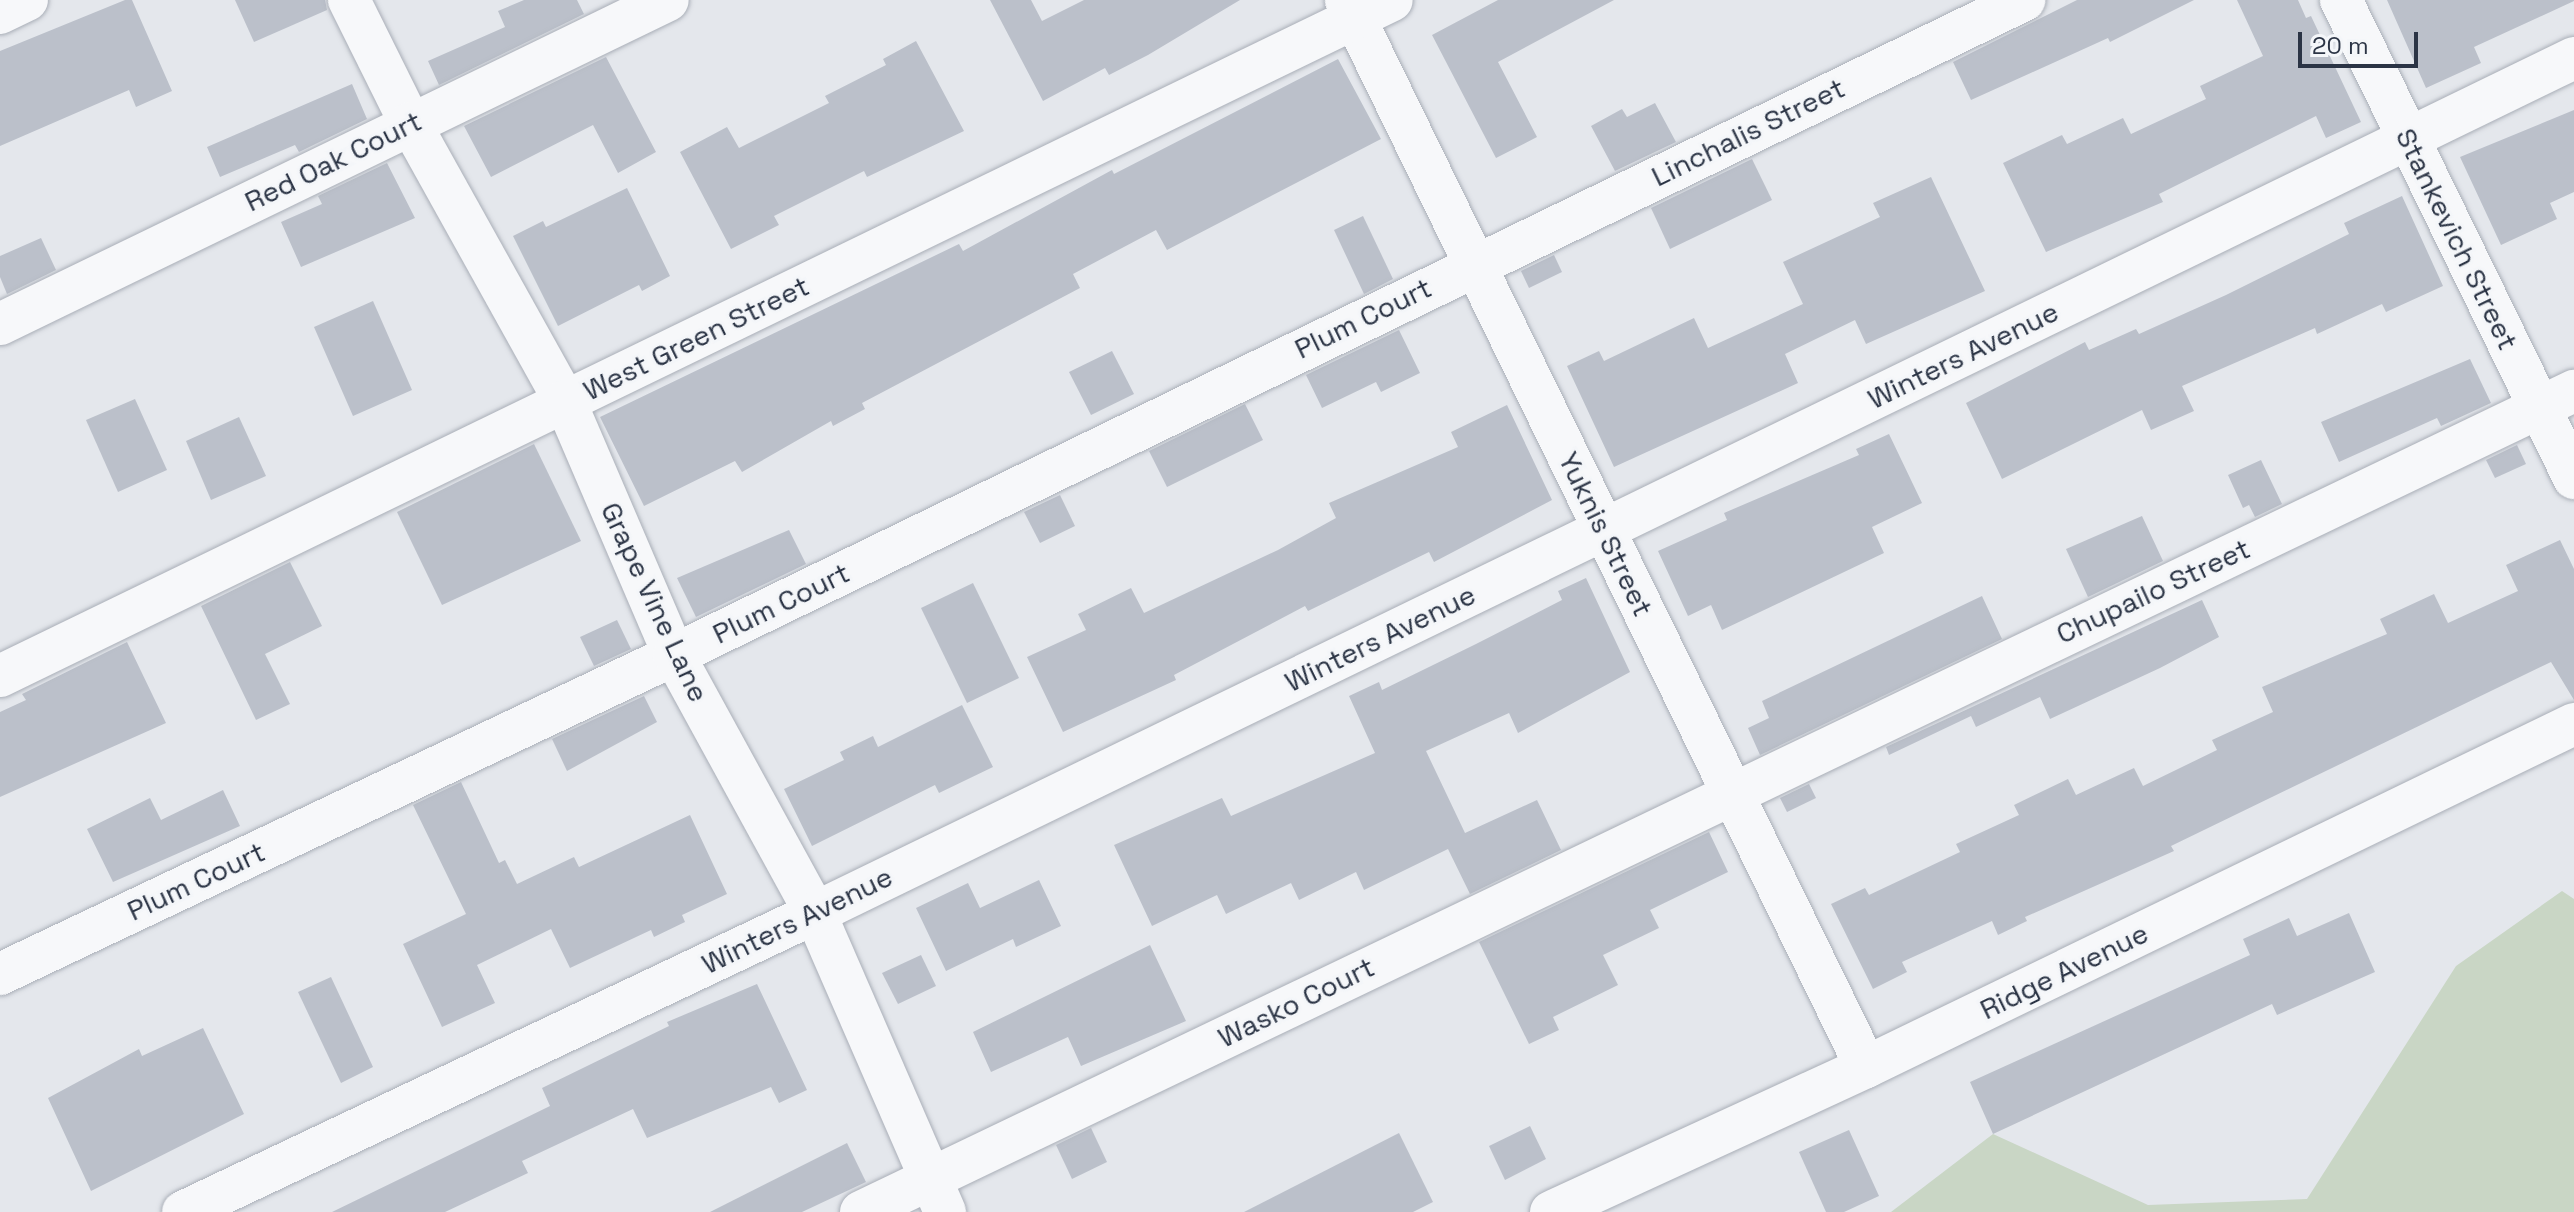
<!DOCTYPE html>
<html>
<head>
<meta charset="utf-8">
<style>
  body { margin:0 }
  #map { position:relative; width:2574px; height:1212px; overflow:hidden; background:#e4e7ec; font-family:"Space Grotesk",sans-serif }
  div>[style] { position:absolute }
  .green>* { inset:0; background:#c9d6c5 }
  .building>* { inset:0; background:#bbc0ca }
  .roads { filter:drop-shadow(0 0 2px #a9aeb7) drop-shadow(0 0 2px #a9aeb7) }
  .minor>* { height:42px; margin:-21px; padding:0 21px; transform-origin:21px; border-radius:21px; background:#f7f8fa }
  span { translate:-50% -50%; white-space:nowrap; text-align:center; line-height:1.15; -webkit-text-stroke:6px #f4f6f9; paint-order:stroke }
  .street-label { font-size:28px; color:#2b3445 }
  .scale { position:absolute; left:2298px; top:32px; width:120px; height:36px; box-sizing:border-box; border:4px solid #2b3445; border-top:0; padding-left:10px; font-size:24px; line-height:28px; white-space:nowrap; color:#2b3445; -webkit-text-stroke:6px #f4f6f9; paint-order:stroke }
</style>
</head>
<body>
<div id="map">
  <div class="green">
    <div style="clip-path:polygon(2562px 891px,2574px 899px,2574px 1212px,1891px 1212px,1993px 1134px,2148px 1205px,2307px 1199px,2456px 966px)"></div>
  </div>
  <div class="building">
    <div style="clip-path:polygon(125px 0,132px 0,172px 91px,136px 107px,129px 90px,0 146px,0 51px)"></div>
    <div style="clip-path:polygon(235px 0,325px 0,327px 10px,254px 42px)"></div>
    <div style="clip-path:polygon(524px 0,577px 0,584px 14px,439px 85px,428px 61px,505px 27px,498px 11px)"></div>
    <div style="clip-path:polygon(990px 0,1031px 0,1042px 21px,1084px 0,1240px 0,1148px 55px,1109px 75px,1105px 68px,1043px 101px)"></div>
    <div style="clip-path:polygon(1498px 0,1614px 0,1498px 62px,1537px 137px,1496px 158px,1432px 35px)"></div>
    <div style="clip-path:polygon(2077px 0,2194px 0,2110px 42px,2108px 38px,1971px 100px,1953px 62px)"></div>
    <div style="clip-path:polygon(2237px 0,2298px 0,2306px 18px,2311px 16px,2361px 122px,2326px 138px,2316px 116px,2159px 194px,2163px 202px,2046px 252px,2003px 163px,2062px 135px,2067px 144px,2123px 118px,2131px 134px,2206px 99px,2200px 86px,2263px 56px)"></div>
    <div style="clip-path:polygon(2387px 0,2574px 0,2574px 1px,2474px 47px,2481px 63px,2426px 88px)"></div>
    <div style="clip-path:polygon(916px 41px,964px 131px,867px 177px,864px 171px,774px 216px,779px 225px,731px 249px,680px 152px,727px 127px,739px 148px,829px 103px,825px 96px,886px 65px,883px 59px)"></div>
    <div style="clip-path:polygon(606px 57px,656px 152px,618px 173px,593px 125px,491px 177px,464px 126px)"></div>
    <div style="clip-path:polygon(1338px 59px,1381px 139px,1167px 250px,1156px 230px,1073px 274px,1080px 288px,862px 403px,865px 409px,833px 426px,831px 421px,742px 472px,735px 461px,644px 506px,600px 417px,959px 244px,963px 251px,1112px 170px,1114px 174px)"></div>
    <div style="clip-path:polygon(352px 84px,367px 119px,299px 152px,295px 145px,220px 177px,207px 147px)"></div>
    <div style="clip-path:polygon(1655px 103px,1676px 142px,1615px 171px,1591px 126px,1622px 109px,1627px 117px)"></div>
    <div style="clip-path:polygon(2574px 110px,2574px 192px,2550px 203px,2557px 219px,2501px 245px,2460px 157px)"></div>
    <div style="clip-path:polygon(1752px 159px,1772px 200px,1670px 249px,1651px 208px)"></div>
    <div style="clip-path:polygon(387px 163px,415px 218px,301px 267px,281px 222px,322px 204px,318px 196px)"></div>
    <div style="clip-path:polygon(1931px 177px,1985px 291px,1866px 344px,1855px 320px,1785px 354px,1798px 383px,1614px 467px,1567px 366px,1599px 351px,1604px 361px,1694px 318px,1708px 348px,1803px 304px,1783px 262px,1880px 217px,1873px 203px)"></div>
    <div style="clip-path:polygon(627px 188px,670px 276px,642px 291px,639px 285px,558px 326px,513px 236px,543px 221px,546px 227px)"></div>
    <div style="clip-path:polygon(2402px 196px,2443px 286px,2386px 312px,2382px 304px,2317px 334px,2315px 328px,2182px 386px,2194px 411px,2151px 430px,2142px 410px,2002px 479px,1966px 403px,2085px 342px,2089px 350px,2136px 329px,2139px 334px,2226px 295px,2349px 234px,2344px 223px)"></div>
    <div style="clip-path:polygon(1363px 216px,1393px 279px,1364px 294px,1334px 230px)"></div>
    <div style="clip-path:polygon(41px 238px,56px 270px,7px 294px,0 277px,0 256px)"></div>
    <div style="clip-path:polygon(1554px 255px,1562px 272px,1529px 288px,1521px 271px)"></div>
    <div style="clip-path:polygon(373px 301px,412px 390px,353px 416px,314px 327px)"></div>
    <div style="clip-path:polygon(1399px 330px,1420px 373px,1381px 392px,1376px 382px,1322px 408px,1306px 375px)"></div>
    <div style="clip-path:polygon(1112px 351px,1134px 394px,1091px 415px,1069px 372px)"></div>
    <div style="clip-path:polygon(2470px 359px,2491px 403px,2441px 426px,2437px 418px,2339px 462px,2321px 422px)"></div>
    <div style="clip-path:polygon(135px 399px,167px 470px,118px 492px,86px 420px)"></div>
    <div style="clip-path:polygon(1245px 404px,1263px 440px,1167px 487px,1149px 451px)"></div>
    <div style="clip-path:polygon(1507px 405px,1552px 500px,1434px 562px,1429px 552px,1308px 611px,1305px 606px,1174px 675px,1176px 680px,1063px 732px,1027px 657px,1086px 630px,1078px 614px,1131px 588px,1144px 613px,1278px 550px,1336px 518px,1329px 503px,1458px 447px,1451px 432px)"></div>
    <div style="clip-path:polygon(239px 417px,266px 476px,211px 500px,186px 441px)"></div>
    <div style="clip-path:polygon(1889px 434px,1922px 503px,1872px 527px,1884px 553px,1722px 630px,1711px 605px,1688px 616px,1658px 551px,1727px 520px,1724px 513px,1859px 455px,1856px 449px)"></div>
    <div style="clip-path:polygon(534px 444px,581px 541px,442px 605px,397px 512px)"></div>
    <div style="clip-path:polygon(2517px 445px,2526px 464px,2495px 478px,2486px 460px)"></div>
    <div style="clip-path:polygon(2261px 460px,2282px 504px,2255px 517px,2249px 505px,2243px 508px,2228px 475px)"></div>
    <div style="clip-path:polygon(1060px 495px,1075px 526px,1040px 543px,1024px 512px)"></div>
    <div style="clip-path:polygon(2142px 516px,2163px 561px,2088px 597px,2066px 549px)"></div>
    <div style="clip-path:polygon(789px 530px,806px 564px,696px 617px,677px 578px)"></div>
    <div style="clip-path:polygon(2560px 540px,2574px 569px,2574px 700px,2551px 662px,2171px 846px,2174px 851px,2025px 917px,2027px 921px,1998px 935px,1992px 921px,1902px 962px,1907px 972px,1873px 989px,1831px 904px,1865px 888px,1869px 895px,1960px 852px,1956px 844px,2019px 815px,2014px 805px,2068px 779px,2076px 795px,2134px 768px,2143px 786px,2217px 750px,2212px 740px,2273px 712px,2262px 687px,2387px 634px,2380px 619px,2434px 594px,2448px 623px,2518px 591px,2506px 565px)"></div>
    <div style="clip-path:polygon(290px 562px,322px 626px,265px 654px,290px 704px,256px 720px,201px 606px)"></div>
    <div style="clip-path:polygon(1586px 578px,1630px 672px,1518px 733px,1509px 713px,1426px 751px,1465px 833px,1537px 800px,1561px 850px,1470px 894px,1448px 849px,1364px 890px,1356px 872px,1299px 900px,1291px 883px,1226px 914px,1217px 895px,1152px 926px,1114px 845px,1222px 798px,1231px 816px,1375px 753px,1349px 696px,1379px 682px,1382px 690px,1476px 644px,1562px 600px,1558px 591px)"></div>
    <div style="clip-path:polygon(973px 583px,1019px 678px,967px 703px,921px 608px)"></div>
    <div style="clip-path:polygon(1982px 596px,2002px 639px,1760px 755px,1748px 728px,1769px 718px,1762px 701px)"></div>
    <div style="clip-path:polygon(2202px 600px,2219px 637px,2160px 668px,2050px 719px,2040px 697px,1976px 727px,1971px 716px,1889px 755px,1886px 747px)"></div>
    <div style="clip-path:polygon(617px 620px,631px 649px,594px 666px,580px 637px)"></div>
    <div style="clip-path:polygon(127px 642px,166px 723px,0 797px,0 712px,26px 700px,22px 694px)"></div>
    <div style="clip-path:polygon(644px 696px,657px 722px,567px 771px,552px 739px)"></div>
    <div style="clip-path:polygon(962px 705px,993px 767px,939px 793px,935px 785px,812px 846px,784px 789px,844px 760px,840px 752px,873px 736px,878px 747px)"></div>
    <div style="clip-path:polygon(461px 782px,499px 863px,505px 860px,517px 884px,574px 857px,579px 867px,690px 815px,727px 894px,682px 915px,685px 922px,654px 937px,651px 930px,570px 968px,551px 929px,477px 965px,495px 1003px,442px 1027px,403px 944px,466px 914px,413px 805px)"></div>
    <div style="clip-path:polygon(1809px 784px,1816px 798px,1787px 812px,1780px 798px)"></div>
    <div style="clip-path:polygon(223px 790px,240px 826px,113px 882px,87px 829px,150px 798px,161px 820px)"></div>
    <div style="clip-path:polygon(1709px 832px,1728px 872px,1650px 910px,1659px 928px,1603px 955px,1618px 985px,1553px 1017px,1559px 1030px,1529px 1044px,1479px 942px)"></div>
    <div style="clip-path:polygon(1039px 880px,1061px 926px,1016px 947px,1013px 939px,946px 971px,916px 908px,968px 883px,980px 908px)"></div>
    <div style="clip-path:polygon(2349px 913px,2375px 972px,2277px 1015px,2272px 1004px,1993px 1134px,1970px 1082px,2250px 955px,2243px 939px,2289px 918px,2297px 936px)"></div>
    <div style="clip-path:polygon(1150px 945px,1186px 1021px,1081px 1066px,1068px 1037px,991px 1072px,973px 1032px)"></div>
    <div style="clip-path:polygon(921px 955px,936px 986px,898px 1004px,882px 973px)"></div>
    <div style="clip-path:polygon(331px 977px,373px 1067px,341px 1083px,298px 992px)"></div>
    <div style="clip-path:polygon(757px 984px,807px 1090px,779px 1103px,771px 1087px,647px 1138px,633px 1109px,522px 1161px,528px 1173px,445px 1212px,332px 1212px,550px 1106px,542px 1088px,669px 1026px,667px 1022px)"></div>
    <div style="clip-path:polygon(203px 1028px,244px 1114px,91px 1191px,48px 1098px,139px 1049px,142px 1056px)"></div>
    <div style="clip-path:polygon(1530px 1126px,1546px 1159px,1505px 1180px,1489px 1146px)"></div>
    <div style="clip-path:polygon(1091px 1128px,1107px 1162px,1072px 1179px,1056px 1145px)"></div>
    <div style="clip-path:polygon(1849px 1130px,1879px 1196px,1844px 1212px,1826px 1212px,1799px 1152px)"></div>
    <div style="clip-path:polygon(1399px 1133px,1433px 1202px,1413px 1212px,1244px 1212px)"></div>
    <div style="clip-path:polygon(847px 1143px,866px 1182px,802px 1212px,710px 1212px)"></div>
  </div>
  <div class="roads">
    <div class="minor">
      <div style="left:349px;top:0;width:137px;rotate:63.6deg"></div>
      <div style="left:410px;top:123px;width:318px;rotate:60.9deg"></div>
      <div style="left:565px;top:401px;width:276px;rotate:66.8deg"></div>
      <div style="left:674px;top:655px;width:294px;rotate:61.3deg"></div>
      <div style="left:815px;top:913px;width:326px;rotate:66.5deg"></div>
      <div style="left:1346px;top:0;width:1187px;rotate:64.02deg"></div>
      <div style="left:2341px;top:0;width:532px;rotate:64.01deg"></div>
      <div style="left:0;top:13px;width:30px;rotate:-26deg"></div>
      <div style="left:0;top:324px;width:742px;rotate:-25.87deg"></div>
      <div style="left:0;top:676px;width:1547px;rotate:-25.9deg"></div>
      <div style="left:0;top:974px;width:746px;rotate:-25.33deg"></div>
      <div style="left:674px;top:655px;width:1501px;rotate:-25.88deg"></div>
      <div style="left:183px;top:1212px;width:699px;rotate:-25.32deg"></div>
      <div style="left:815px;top:913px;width:1956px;rotate:-25.92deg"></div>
      <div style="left:861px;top:1212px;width:1900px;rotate:-25.61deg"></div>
      <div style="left:1551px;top:1212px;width:347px;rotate:-24.7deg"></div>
      <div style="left:1866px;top:1067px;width:787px;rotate:-25.85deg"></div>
    </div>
  </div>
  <div class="street-label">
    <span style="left:1748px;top:132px;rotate:-26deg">Linchalis Street</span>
    <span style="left:333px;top:161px;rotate:-26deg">Red Oak Court</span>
    <span style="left:2457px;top:239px;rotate:64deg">Stankevich Street</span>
    <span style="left:1363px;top:318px;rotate:-26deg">Plum Court</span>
    <span style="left:696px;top:338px;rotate:-26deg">West Green Street</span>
    <span style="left:1963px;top:355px;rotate:-26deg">Winters Avenue</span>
    <span style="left:1606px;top:534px;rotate:64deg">Yuknis Street</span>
    <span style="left:2153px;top:591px;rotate:-25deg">Chupailo Street</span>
    <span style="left:655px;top:602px;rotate:65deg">Grape Vine Lane</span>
    <span style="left:781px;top:603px;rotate:-26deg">Plum Court</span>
    <span style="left:1380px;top:638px;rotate:-26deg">Winters Avenue</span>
    <span style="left:196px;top:881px;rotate:-25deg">Plum Court</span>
    <span style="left:797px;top:920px;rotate:-26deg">Winters Avenue</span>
    <span style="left:2064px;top:971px;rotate:-26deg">Ridge Avenue</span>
    <span style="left:1296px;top:1002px;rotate:-26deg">Wasko Court</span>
  </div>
  <div class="scale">20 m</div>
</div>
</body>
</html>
